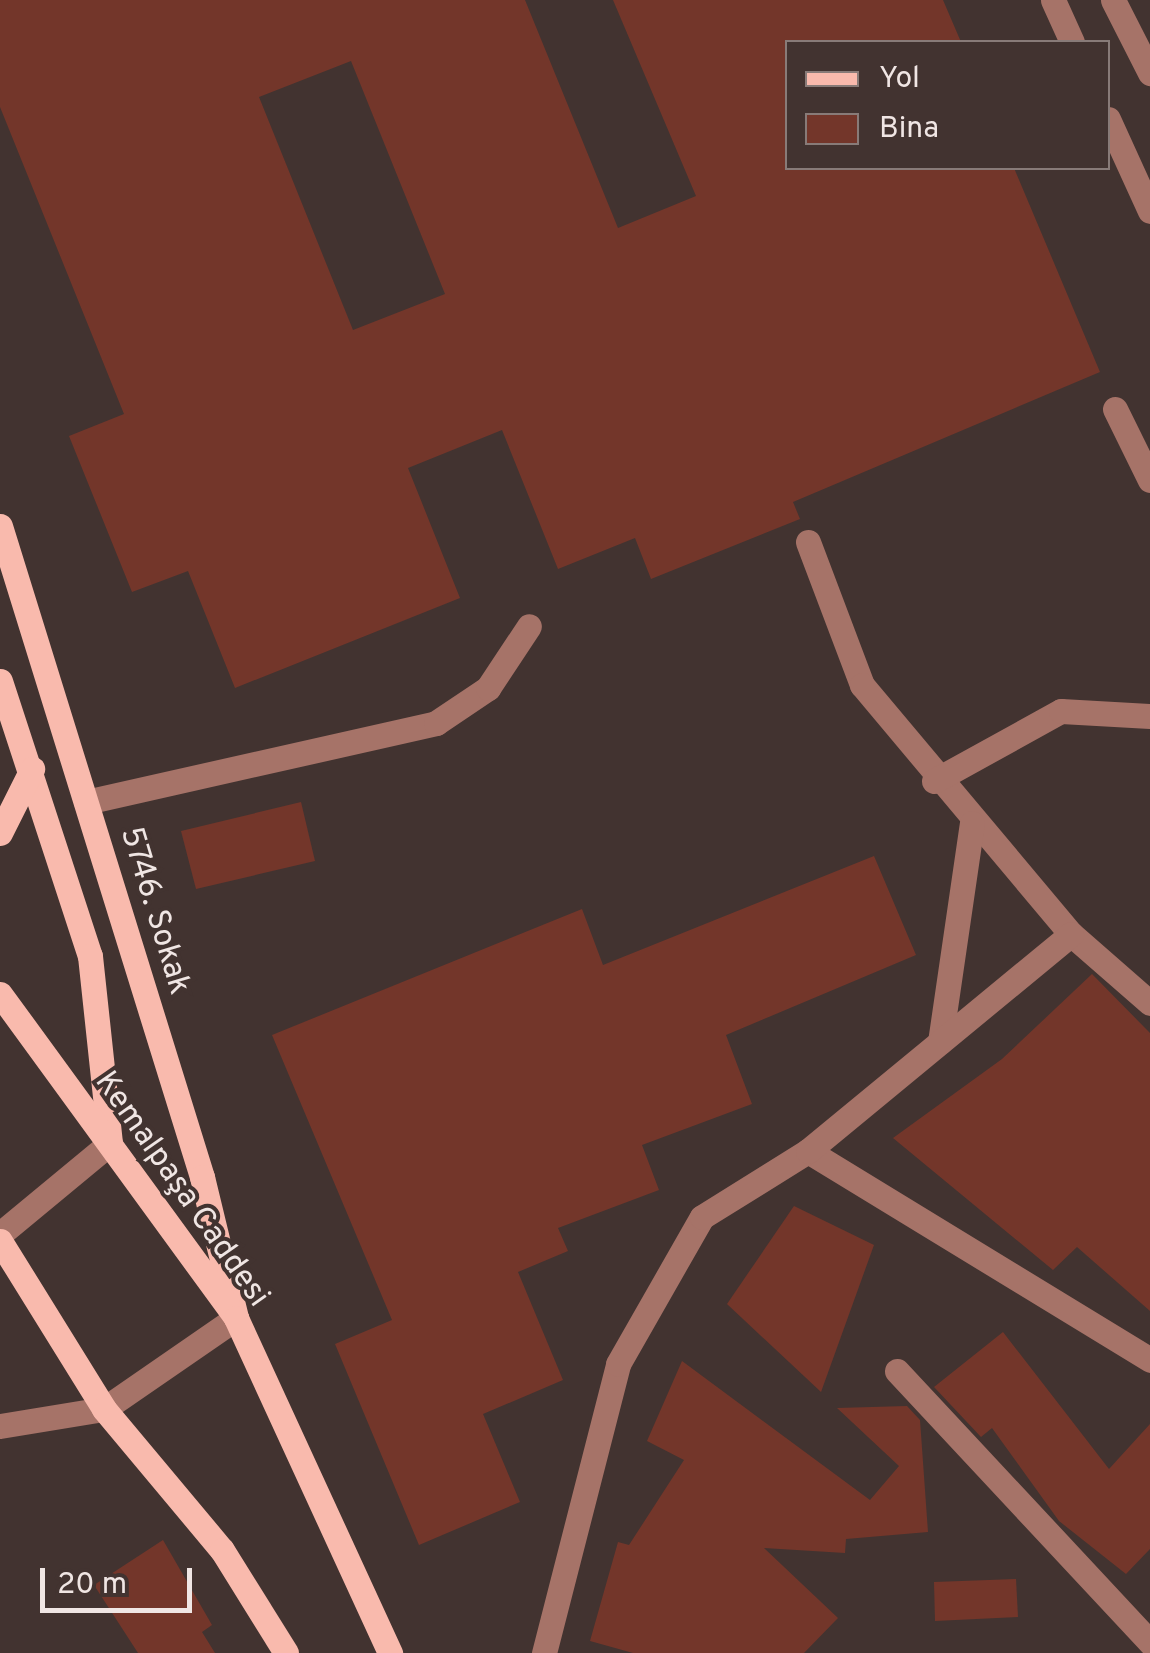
<!DOCTYPE html>
<html>
<head>
<meta charset="utf-8">
<style>
  body { margin:0 }
  #map { position:relative; width:1150px; height:1653px; overflow:hidden; background:#423330; font-family:Overpass,sans-serif }
  div>[style] { position:absolute }
  .building>* { inset:0; background:#73362a }
  .minor>* { height:25px; margin:-12.5px; padding:0 12.5px; transform-origin:12.5px; border-radius:12.5px; background:#a67368 }
  .major>* { height:25px; margin:-12.5px; padding:0 12.5px; transform-origin:12.5px; border-radius:12.5px; background:#f9baad }
  span { translate:-50% -50%; white-space:nowrap; text-align:center; line-height:1.15; -webkit-text-stroke:8px #423330; paint-order:stroke }
  .street-label { font-size:32px; color:#f0e6e4 }
  .legend { position:absolute; left:785px; top:40px; width:325px; height:130px; box-sizing:border-box; background:#423330; border:2px solid #887b78; margin:0; padding:12px 18px; list-style:none; font-size:30px; color:#f0e6e4 }
  .legend li { display:flex; align-items:center; gap:20px; height:50px }
  .legend b { width:50px; border:2px solid #887b78 }
  .scale { position:absolute; left:40px; top:1568px; width:152px; height:45px; box-sizing:border-box; border:5px solid #f0e6e4; border-top:0; padding-left:12px; font-size:30px; line-height:35px; white-space:nowrap; color:#f0e6e4; -webkit-text-stroke:8px #423330; paint-order:stroke }
</style>
</head>
<body>
<div id="map">
  <div class="building">
    <div style="clip-path:polygon(evenodd,0 0,525px 0,618px 228px,696px 196px,613px 0,943px 0,961px 42px,788px 42px,788px 168px,1014px 168px,1100px 372px,793px 502px,800px 519px,651px 579px,635px 538px,558px 569px,502px 430px,408px 468px,460px 598px,235px 688px,188px 571px,132px 592px,69px 436px,124px 414px,0 107px,0 0,351px 61px,445px 294px,353px 330px,259px 97px,351px 61px)"></div>
    <div style="clip-path:polygon(301px 802px,315px 861px,196px 889px,181px 831px)"></div>
    <div style="clip-path:polygon(874px 856px,916px 955px,726px 1035px,752px 1104px,642px 1145px,659px 1190px,558px 1228px,568px 1251px,518px 1272px,563px 1380px,483px 1414px,520px 1502px,419px 1545px,335px 1344px,392px 1320px,272px 1035px,582px 909px,603px 965px)"></div>
    <div style="clip-path:polygon(1092px 974px,1150px 1033px,1150px 1311px,1077px 1247px,1053px 1270px,893px 1138px,1002px 1059px)"></div>
    <div style="clip-path:polygon(794px 1206px,874px 1245px,821px 1392px,727px 1304px)"></div>
    <div style="clip-path:polygon(1003px 1332px,1109px 1469px,1150px 1424px,1150px 1549px,1126px 1574px,1059px 1521px,992px 1428px,981px 1437px,934px 1387px)"></div>
    <div style="clip-path:polygon(682px 1361px,870px 1500px,899px 1466px,837px 1408px,907px 1406px,920px 1420px,928px 1532px,846px 1539px,845px 1553px,764px 1548px,838px 1618px,804px 1653px,633px 1653px,590px 1641px,618px 1542px,629px 1545px,684px 1460px,647px 1441px)"></div>
    <div style="clip-path:polygon(163px 1540px,212px 1625px,202px 1632px,215px 1653px,138px 1653px,94px 1585px)"></div>
    <div style="clip-path:polygon(1016px 1579px,1018px 1617px,935px 1621px,934px 1582px)"></div>
  </div>
  <div class="minor">
    <div style="left:1053px;top:0;width:46px;rotate:65.7deg"></div>
    <div style="left:1113px;top:0;width:82px;rotate:63.1deg"></div>
    <div style="left:1108px;top:119px;width:101px;rotate:65.5deg"></div>
    <div style="left:1115px;top:409px;width:79px;rotate:63.8deg"></div>
    <div style="left:808px;top:542px;width:153px;rotate:69.3deg"></div>
    <div style="left:862px;top:685px;width:325px;rotate:50deg"></div>
    <div style="left:1071px;top:934px;width:105px;rotate:41.1deg"></div>
    <div style="left:934px;top:781px;width:145px;rotate:-28.9deg"></div>
    <div style="left:1061px;top:711px;width:89px;rotate:3.2deg"></div>
    <div style="left:86px;top:802px;width:359px;rotate:-12.7deg"></div>
    <div style="left:436px;top:723px;width:63px;rotate:-33.9deg"></div>
    <div style="left:488px;top:688px;width:74px;rotate:-56.5deg"></div>
    <div style="left:940px;top:1042px;width:221px;rotate:-81.7deg"></div>
    <div style="left:808px;top:1151px;width:401px;rotate:31.4deg"></div>
    <div style="left:0;top:1234px;width:143px;rotate:-39.6deg"></div>
    <div style="left:897px;top:1371px;width:371px;rotate:47deg"></div>
    <div style="left:0;top:1426px;width:105px;rotate:-9.3deg"></div>
    <div style="left:104px;top:1409px;width:160px;rotate:-34.6deg"></div>
    <div style="left:544px;top:1653px;width:298px;rotate:-75.6deg"></div>
    <div style="left:618px;top:1364px;width:169px;rotate:-60.3deg"></div>
    <div style="left:702px;top:1217px;width:125px;rotate:-31.9deg"></div>
    <div style="left:808px;top:1151px;width:341px;rotate:-39.5deg"></div>
  </div>
  <div class="major">
    <div style="left:0;top:526px;width:682px;rotate:72.76deg"></div>
    <div style="left:202px;top:1177px;width:145px;rotate:76.4deg"></div>
    <div style="left:0;top:681px;width:289px;rotate:71.9deg"></div>
    <div style="left:90px;top:956px;width:188px;rotate:83.9deg"></div>
    <div style="left:0;top:833px;width:72px;rotate:-63.4deg"></div>
    <div style="left:0;top:994px;width:401px;rotate:53.9deg"></div>
    <div style="left:236px;top:1318px;width:369px;rotate:65.3deg"></div>
    <div style="left:0;top:1241px;width:198px;rotate:58.2deg"></div>
    <div style="left:104px;top:1409px;width:184px;rotate:50.1deg"></div>
    <div style="left:222px;top:1550px;width:121px;rotate:58.1deg"></div>
  </div>
  <div class="street-label">
    <span style="left:154px;top:911px;rotate:73deg">5746. Sokak</span>
    <span style="left:181px;top:1190px;rotate:55deg">Kemalpaşa Caddesi</span>
  </div>
  <ul class="legend">
  <li><b style="height:12px;background:#f9baad"></b>Yol</li>
  <li><b style="height:28px;background:#73362a"></b>Bina</li>
  </ul>
  <div class="scale">20 m</div>
</div>
</body>
</html>
